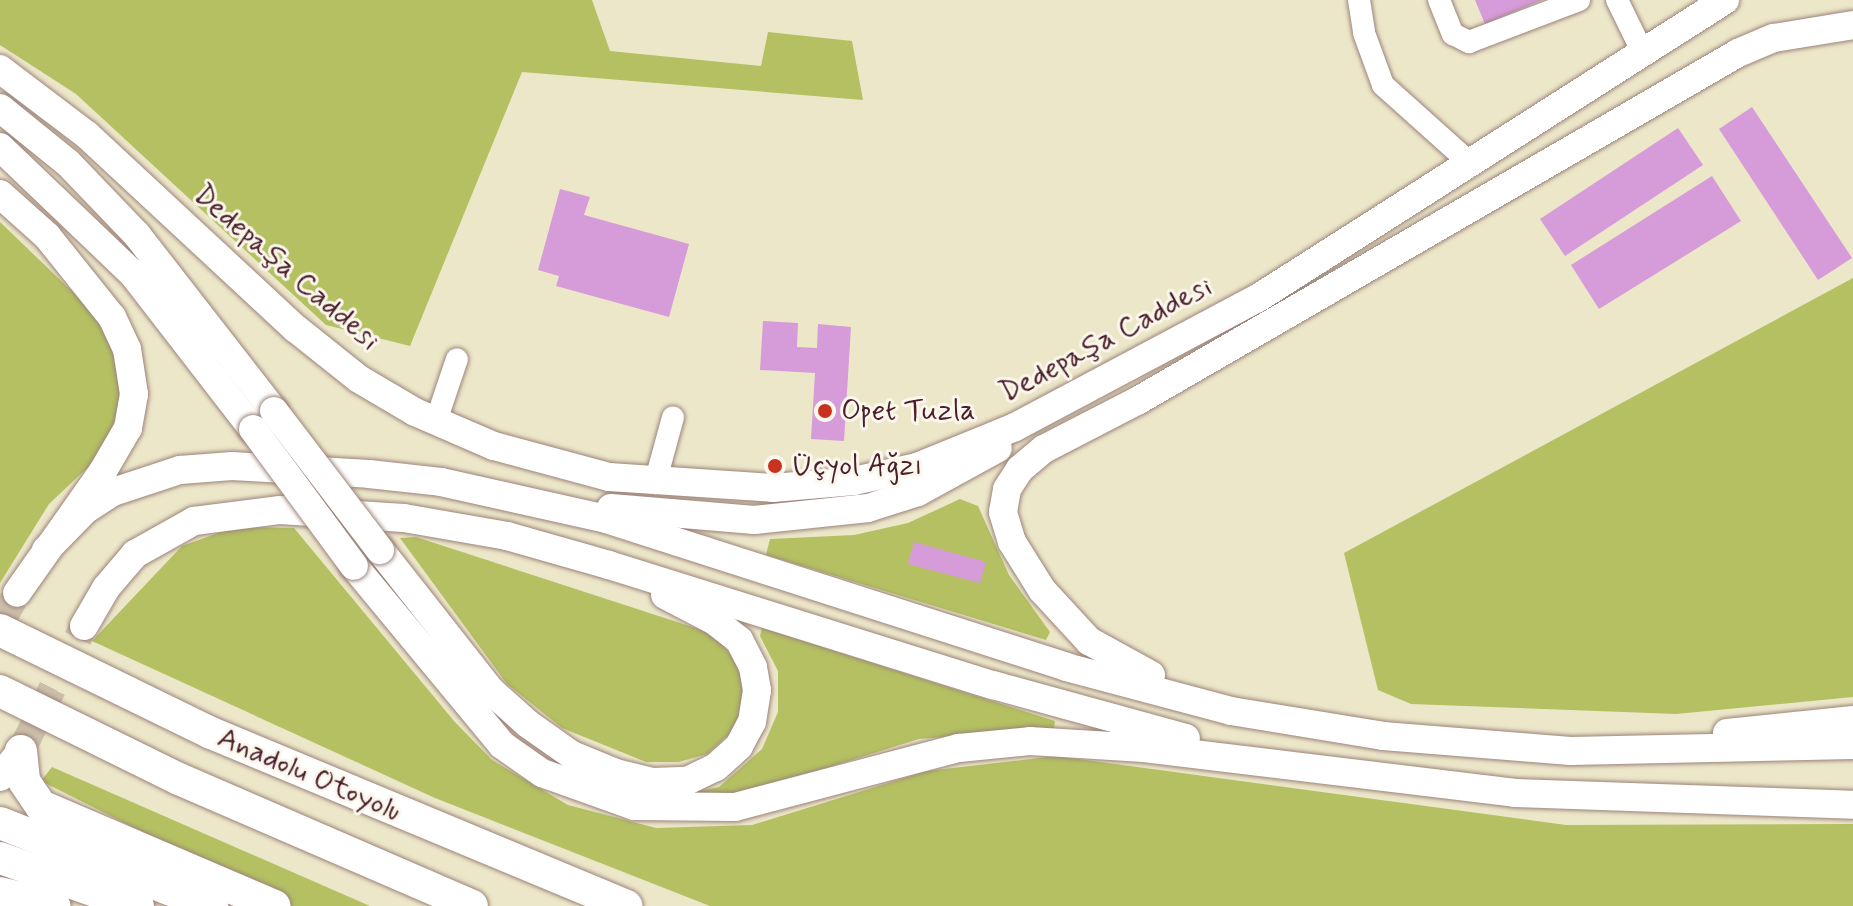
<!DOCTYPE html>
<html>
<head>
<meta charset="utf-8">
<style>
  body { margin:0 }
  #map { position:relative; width:1853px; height:906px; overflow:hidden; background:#ede7ca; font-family:Mynerve,sans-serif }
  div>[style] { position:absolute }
  .green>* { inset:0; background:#b4c062 }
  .building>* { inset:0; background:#d69bd9 }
  .major-tunnel>* { height:28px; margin-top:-14px; transform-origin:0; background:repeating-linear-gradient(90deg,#ccbfaa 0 28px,transparent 0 42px) }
  .roads { filter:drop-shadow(0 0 2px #9c837a) drop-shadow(0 0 2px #9c837a) }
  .minor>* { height:22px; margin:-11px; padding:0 11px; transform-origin:11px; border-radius:11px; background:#fff }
  .major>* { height:28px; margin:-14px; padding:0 14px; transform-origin:14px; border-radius:14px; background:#fff }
  .highway>* { height:32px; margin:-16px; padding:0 16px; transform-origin:16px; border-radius:16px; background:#fff }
  .bridges { filter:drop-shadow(0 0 2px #9c837a) drop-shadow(0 0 2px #9c837a) }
  .major-bridge>* { height:28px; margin:-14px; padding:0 14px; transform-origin:14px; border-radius:14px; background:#fff }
  .dots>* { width:22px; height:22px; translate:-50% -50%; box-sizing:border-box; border:4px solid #fbf7ec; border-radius:50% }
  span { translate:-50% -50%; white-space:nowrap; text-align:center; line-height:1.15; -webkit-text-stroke:6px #fbf7ec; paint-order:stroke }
  .street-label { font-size:30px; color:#4a1f2b }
  .poi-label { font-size:30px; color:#4a1f2b }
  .left { translate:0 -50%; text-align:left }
</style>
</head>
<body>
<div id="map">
  <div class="green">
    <div style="clip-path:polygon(0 0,592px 0,610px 51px,761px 66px,768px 32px,852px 41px,863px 100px,522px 72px,410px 346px,326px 325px,76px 94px,0 45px)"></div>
    <div style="clip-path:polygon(0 222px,107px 325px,123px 377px,122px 416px,105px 451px,49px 504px,0 583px)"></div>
    <div style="clip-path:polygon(1853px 278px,1853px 697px,1676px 714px,1411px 704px,1378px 690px,1344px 553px)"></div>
    <div style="clip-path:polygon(960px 499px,978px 506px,1009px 575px,1050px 632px,1046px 640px,766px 555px,770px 539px,854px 535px,908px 523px)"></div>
    <div style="clip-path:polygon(235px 527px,294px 528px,454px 721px,492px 760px,568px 805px,656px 828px,752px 825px,927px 771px,1056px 756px,1566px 825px,1853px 824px,1853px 906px,710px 906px,435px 798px,92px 641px,182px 546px)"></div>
    <div style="clip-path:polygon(416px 537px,714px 634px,744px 672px,747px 706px,734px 730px,707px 754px,679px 762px,646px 762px,562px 728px,507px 684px,400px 538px)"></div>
    <div style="clip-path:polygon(762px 628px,1055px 721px,1054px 728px,919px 739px,749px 792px,701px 797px,697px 792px,719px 787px,762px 749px,778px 712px,778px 671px,760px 636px)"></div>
    <div style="clip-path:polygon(52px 767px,370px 906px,290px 906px,41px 781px)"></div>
  </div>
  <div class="building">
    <div style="clip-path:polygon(1475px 0,1542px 0,1485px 24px)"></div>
    <div style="clip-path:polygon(1752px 107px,1852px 258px,1818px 280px,1719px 129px)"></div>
    <div style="clip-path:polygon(1678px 128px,1703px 165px,1565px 256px,1540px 219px)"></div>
    <div style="clip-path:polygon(1712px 176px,1741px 221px,1599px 309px,1571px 265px)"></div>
    <div style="clip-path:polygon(560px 189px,590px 197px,584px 215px,689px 244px,669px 317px,556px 286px,559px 276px,538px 270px)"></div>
    <div style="clip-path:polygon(763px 321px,798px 323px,797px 347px,817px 348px,818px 324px,851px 327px,844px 441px,811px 439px,815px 373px,760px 370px)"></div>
    <div style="clip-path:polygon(914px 542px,986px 562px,980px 583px,908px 564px)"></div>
  </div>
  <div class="major-tunnel">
    <div style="left:0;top:624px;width:35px;rotate:-61deg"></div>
    <div style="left:21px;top:751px;width:140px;rotate:-63.3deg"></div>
  </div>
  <div class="roads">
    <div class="minor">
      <div style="left:1359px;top:0;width:33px;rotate:81deg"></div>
      <div style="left:1364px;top:33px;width:55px;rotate:69.9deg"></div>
      <div style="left:1383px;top:85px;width:118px;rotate:41.9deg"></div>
      <div style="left:1439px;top:0;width:37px;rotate:68deg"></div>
      <div style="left:1453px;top:34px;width:18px;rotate:27deg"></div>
      <div style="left:1469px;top:42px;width:118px;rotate:-20.9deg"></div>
      <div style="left:1617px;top:0;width:61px;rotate:63.9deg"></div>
      <div style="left:436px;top:421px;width:65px;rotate:-71.3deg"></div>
      <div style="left:655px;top:483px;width:68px;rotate:-74.7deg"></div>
    </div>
    <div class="major">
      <div style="left:0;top:69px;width:109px;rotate:37.2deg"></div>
      <div style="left:87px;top:135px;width:284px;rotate:42.9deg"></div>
      <div style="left:295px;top:328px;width:82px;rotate:38.6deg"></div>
      <div style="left:359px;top:379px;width:65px;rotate:30.5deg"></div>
      <div style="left:415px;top:412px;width:86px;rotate:23.3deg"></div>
      <div style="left:494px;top:446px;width:119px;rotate:15.1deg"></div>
      <div style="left:609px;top:477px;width:164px;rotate:3.8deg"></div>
      <div style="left:773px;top:488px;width:81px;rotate:-4.9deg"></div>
      <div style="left:854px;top:481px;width:65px;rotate:-12.5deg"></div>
      <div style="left:917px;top:467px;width:106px;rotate:-22.2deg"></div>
      <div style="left:1015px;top:427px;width:275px;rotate:-28deg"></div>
      <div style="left:1258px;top:298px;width:554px;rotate:-32.54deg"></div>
      <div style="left:0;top:108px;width:87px;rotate:39deg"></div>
      <div style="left:68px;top:163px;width:100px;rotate:46.2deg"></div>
      <div style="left:137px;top:235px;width:223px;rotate:52.1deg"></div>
      <div style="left:0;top:147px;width:184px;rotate:43.7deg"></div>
      <div style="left:133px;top:274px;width:196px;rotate:52.3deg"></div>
      <div style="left:0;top:194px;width:63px;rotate:41.8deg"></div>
      <div style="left:47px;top:236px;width:104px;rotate:51.3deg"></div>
      <div style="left:112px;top:317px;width:35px;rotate:65deg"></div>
      <div style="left:127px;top:349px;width:46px;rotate:81.2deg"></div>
      <div style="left:134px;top:394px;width:35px;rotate:100deg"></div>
      <div style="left:128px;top:428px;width:50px;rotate:120.2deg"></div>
      <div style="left:103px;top:471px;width:149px;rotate:125.2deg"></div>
      <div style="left:611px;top:508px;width:144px;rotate:4.8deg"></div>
      <div style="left:754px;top:520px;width:115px;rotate:-6deg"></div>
      <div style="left:868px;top:508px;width:52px;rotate:-17.7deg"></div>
      <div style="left:918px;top:492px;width:91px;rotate:-28.8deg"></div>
      <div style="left:46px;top:550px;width:56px;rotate:-45.7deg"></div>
      <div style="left:85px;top:510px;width:33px;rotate:-33deg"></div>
      <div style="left:113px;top:492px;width:71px;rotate:-18.2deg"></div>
      <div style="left:180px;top:470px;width:52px;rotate:-4.4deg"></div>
      <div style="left:232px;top:466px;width:137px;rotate:3.3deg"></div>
      <div style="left:369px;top:474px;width:72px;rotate:6.3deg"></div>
      <div style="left:441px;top:482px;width:169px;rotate:12.6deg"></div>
      <div style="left:606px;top:519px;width:483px;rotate:17.8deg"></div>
      <div style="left:1066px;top:667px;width:171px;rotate:14.9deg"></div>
      <div style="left:1231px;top:711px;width:154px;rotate:9.3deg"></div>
      <div style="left:1383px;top:736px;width:188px;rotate:4.6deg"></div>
      <div style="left:1570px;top:751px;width:283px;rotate:-1.2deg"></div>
      <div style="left:380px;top:550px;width:178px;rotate:51.8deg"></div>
      <div style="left:490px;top:690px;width:51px;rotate:41.8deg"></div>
      <div style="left:528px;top:724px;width:54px;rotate:35.2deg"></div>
      <div style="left:572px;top:755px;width:48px;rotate:22.2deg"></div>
      <div style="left:616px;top:773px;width:38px;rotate:14deg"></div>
      <div style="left:653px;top:782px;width:34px;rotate:-2deg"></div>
      <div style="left:687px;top:781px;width:32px;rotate:-26deg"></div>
      <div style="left:716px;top:767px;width:31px;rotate:-42deg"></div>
      <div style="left:739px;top:746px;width:27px;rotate:-62deg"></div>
      <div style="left:752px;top:722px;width:32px;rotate:-81deg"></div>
      <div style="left:757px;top:690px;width:23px;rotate:-100deg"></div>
      <div style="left:753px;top:667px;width:30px;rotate:-117deg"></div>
      <div style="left:739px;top:640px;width:33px;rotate:-142deg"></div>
      <div style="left:713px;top:620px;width:54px;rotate:-152.5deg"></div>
      <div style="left:354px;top:566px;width:232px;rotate:50.4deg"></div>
      <div style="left:502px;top:745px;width:49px;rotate:35deg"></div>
      <div style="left:542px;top:773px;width:98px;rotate:19.7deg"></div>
      <div style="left:634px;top:806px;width:101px;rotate:0.6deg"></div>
      <div style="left:735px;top:807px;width:232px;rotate:-14.8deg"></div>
      <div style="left:959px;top:748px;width:71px;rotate:-5.6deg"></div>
      <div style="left:1030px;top:741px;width:114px;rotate:3.5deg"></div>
      <div style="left:1144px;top:748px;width:374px;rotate:6.9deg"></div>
      <div style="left:1515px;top:793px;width:338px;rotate:2deg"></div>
      <div style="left:84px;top:626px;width:44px;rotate:-59.9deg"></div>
      <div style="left:106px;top:588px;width:45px;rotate:-49.5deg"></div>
      <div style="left:135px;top:554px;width:68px;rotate:-29.2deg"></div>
      <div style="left:194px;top:521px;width:87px;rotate:-7.3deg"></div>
      <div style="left:280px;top:510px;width:124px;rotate:3.7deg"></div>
      <div style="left:404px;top:518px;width:105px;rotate:9.9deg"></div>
      <div style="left:507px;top:536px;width:106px;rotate:15.9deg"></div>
      <div style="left:609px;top:565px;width:402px;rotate:17.4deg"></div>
      <div style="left:993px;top:685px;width:200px;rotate:15.4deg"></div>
      <div style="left:1151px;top:675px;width:71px;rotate:-151.3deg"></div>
      <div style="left:1089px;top:641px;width:69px;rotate:-132.7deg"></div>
      <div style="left:1042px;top:590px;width:57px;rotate:-122deg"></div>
      <div style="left:1012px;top:542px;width:31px;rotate:-107deg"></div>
      <div style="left:1003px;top:512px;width:23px;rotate:-80deg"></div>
      <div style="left:1007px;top:489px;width:24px;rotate:-57deg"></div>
      <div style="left:1020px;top:469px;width:31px;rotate:-40deg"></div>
      <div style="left:1044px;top:449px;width:107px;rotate:-27.3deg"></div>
      <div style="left:1139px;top:400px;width:692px;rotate:-30.08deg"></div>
      <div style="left:1738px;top:53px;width:39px;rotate:-23deg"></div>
      <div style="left:1774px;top:38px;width:80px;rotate:-9.3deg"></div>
      <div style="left:1727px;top:733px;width:127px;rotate:-5.9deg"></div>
      <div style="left:0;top:777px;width:33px;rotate:-51deg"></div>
    </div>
    <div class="highway">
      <div style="left:0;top:630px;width:235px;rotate:26deg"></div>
      <div style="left:211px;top:733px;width:450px;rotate:22.6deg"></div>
      <div style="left:0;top:691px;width:199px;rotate:26.2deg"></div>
      <div style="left:179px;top:779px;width:319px;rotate:23.4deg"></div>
      <div style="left:21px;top:751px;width:30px;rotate:84deg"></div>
      <div style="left:24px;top:781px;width:30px;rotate:56deg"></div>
      <div style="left:41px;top:806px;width:254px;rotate:23.2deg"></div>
      <div style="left:0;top:823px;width:228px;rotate:21.4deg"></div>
      <div style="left:0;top:858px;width:146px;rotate:19.2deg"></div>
      <div style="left:0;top:893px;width:56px;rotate:13.5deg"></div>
    </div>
  </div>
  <div class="bridges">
    <div class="major-bridge">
      <div style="left:274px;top:411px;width:175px;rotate:52.7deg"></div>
      <div style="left:253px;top:429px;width:170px;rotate:53.6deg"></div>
    </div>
  </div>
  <div class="dots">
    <div style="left:825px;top:411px;background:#c8321e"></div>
    <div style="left:775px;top:466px;background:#c8321e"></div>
  </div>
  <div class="street-label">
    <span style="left:286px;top:268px;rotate:41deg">Dedepaşa Caddesi</span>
    <span style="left:1106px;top:340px;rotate:-28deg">Dedepaşa Caddesi</span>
    <span style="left:309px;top:775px;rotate:23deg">Anadolu Otoyolu</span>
  </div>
  <div class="poi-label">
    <span class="left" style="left:841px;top:411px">Opet Tuzla</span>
    <span class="left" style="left:791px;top:466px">Üçyol Ağzı</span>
  </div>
</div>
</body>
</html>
